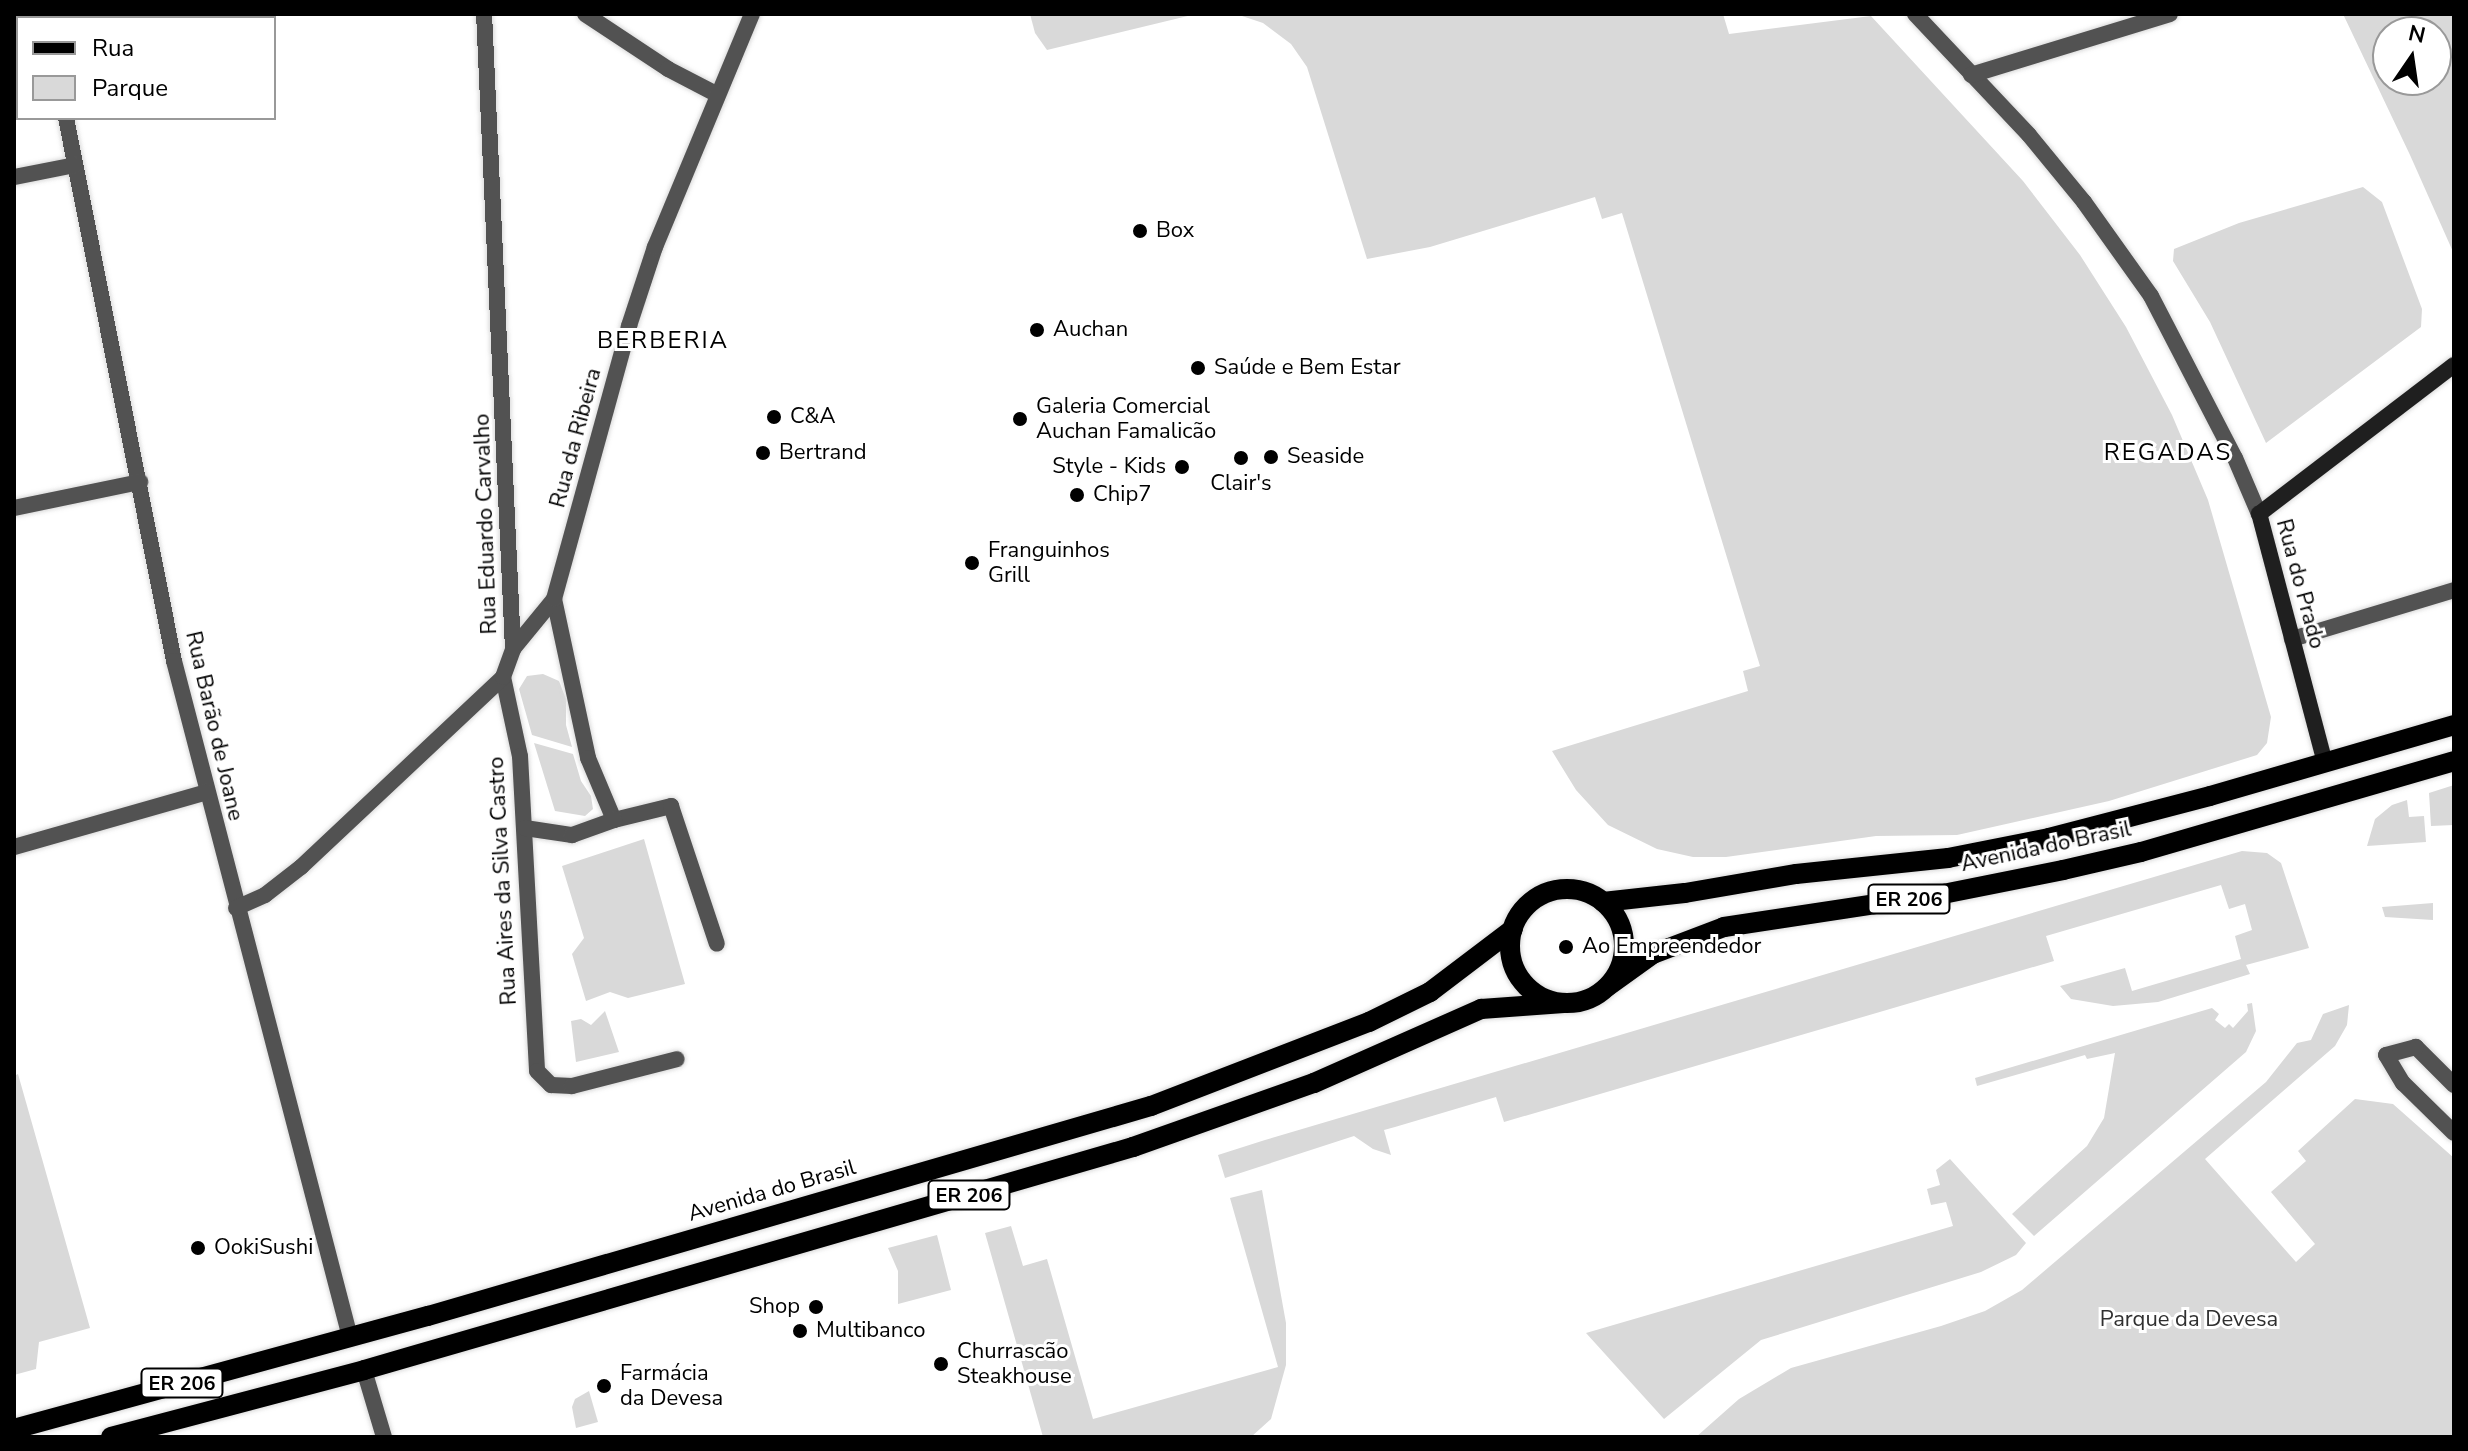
<!DOCTYPE html>
<html>
<head>
<meta charset="utf-8">
<style>
  body { margin:0 }
  #map { position:relative; width:2468px; height:1451px; overflow:hidden; background:#fff; font-family:"Nunito Sans",sans-serif }
  div>[style] { position:absolute }
  .green>* { inset:0; background:#d9d9d9 }
  .roads { filter:drop-shadow(0 0 2px #dbdbdb) drop-shadow(0 0 2px #dbdbdb) }
  .street>* { height:16px; margin:-8px; padding:0 8px; transform-origin:8px; border-radius:8px; background:#525252 }
  .secondary>* { height:16px; margin:-8px; padding:0 8px; transform-origin:8px; border-radius:8px; background:#1f1f1f }
  .primary>* { height:20px; margin:-10px; padding:0 10px; transform-origin:10px; border-radius:10px; background:#000 }
  .primary>.ring { margin:-10px; padding:0; box-sizing:content-box; background:none; border:20px solid #000; border-radius:50% }
  .dots>* { width:22px; height:22px; translate:-50% -50%; box-sizing:border-box; border:4px solid #fff; border-radius:50% }
  span { translate:-50% -50%; white-space:nowrap; text-align:center; line-height:1.15; -webkit-text-stroke:6px #fff; paint-order:stroke }
  .shield-label span { padding:2px 6px; background:#fff; border:2px solid; border-radius:6px; -webkit-text-stroke-width:0 }
  .shield-label { font-size:20px; color:#000; font-weight:700 }
  .poi-label { font-size:22px; color:#000 }
  .left { translate:0 -50%; text-align:left }
  .right { translate:-100% -50%; text-align:right }
  .street-label { font-size:22px; color:#000 }
  .park-label { font-size:22px; color:#303030 }
  .neighbourhood-label { font-size:24px; color:#000; letter-spacing:2px }
  .frame { position:absolute; inset:0; border:16px solid #000; pointer-events:none }
  .legend { position:absolute; left:16px; top:16px; width:260px; height:104px; box-sizing:border-box; background:#fff; border:2px solid #999; margin:0; padding:10px 14px; list-style:none; font-size:24px; color:#000 }
  .legend li { display:flex; align-items:center; gap:16px; height:40px }
  .legend b { width:40px; border:2px solid #999 }
  .north { position:absolute; left:2372px; top:16px; width:80px; height:80px; box-sizing:border-box; background:#fff; border:2px solid #999; border-radius:50%; rotate:13deg; font-size:22px; font-weight:700; line-height:32px; text-align:center; color:#000 }
  .north::after { content:''; display:block; margin:auto; width:28px; height:36px; background:#000; clip-path:polygon(50% 0,100% 100%,50% 72%,0 100%) }
</style>
</head>
<body>
<div id="map">
  <div class="green">
    <div style="clip-path:polygon(1030px 14px,1196px 14px,1047px 50px,1035px 33px)"></div>
    <div style="clip-path:polygon(1236px 14px,1723px 14px,1729px 34px,1871px 16px,2023px 181px,2080px 255px,2126px 327px,2172px 415px,2208px 500px,2271px 717px,2267px 743px,2257px 755px,2109px 801px,1957px 835px,1876px 836px,1726px 857px,1693px 857px,1657px 849px,1608px 825px,1576px 790px,1552px 751px,1748px 691px,1743px 671px,1760px 666px,1622px 213px,1602px 219px,1595px 197px,1430px 247px,1367px 259px,1307px 67px,1291px 44px,1263px 23px)"></div>
    <div style="clip-path:polygon(evenodd,2343px 14px,2454px 14px,2454px 254px,2410px 155px,2343px 14px,2388px 32px,2436px 32px,2436px 80px,2388px 80px,2388px 32px)"></div>
    <div style="clip-path:polygon(2363px 187px,2382px 202px,2422px 309px,2421px 327px,2266px 443px,2210px 322px,2173px 261px,2174px 249px,2239px 223px)"></div>
    <div style="clip-path:polygon(543px 674px,559px 681px,566px 699px,566px 725px,572px 747px,532px 735px,519px 689px,527px 676px)"></div>
    <div style="clip-path:polygon(534px 743px,573px 754px,581px 781px,591px 796px,593px 809px,585px 816px,555px 811px)"></div>
    <div style="clip-path:polygon(2454px 785px,2454px 825px,2431px 826px,2429px 793px)"></div>
    <div style="clip-path:polygon(2407px 800px,2409px 817px,2424px 816px,2426px 842px,2367px 846px,2375px 819px,2392px 805px)"></div>
    <div style="clip-path:polygon(644px 839px,685px 984px,628px 998px,610px 992px,586px 1001px,572px 954px,584px 938px,562px 866px)"></div>
    <div style="clip-path:polygon(2242px 851px,2267px 853px,2281px 863px,2309px 948px,2246px 965px,2250px 974px,2158px 1002px,2113px 1006px,2071px 999px,2060px 986px,2125px 968px,2132px 991px,2241px 959px,2235px 936px,2252px 930px,2245px 904px,2229px 909px,2221px 885px,2046px 936px,2054px 961px,1504px 1122px,1496px 1097px,1395px 1127px,1384px 1130px,1391px 1155px,1373px 1149px,1354px 1136px,1225px 1178px,1218px 1155px,1265px 1140px)"></div>
    <div style="clip-path:polygon(2433px 903px,2433px 920px,2385px 917px,2382px 907px)"></div>
    <div style="clip-path:polygon(2252px 1003px,2256px 1031px,2246px 1052px,2034px 1236px,2012px 1214px,2087px 1146px,2104px 1118px,2115px 1053px,2087px 1059px,2085px 1055px,1977px 1086px,1975px 1078px,2212px 1008px,2219px 1014px,2215px 1020px,2225px 1028px,2229px 1024px,2233px 1028px,2248px 1011px,2247px 1004px)"></div>
    <div style="clip-path:polygon(2349px 1005px,2347px 1025px,2335px 1046px,2205px 1159px,2296px 1262px,2315px 1244px,2271px 1192px,2306px 1161px,2298px 1151px,2355px 1099px,2393px 1104px,2454px 1158px,2454px 1437px,1696px 1437px,1739px 1399px,1791px 1368px,1941px 1326px,1985px 1311px,2022px 1290px,2266px 1082px,2297px 1043px,2311px 1040px,2323px 1014px)"></div>
    <div style="clip-path:polygon(605px 1011px,619px 1052px,576px 1062px,571px 1021px,581px 1019px,591px 1025px)"></div>
    <div style="clip-path:polygon(18px 1074px,90px 1328px,39px 1342px,36px 1369px,14px 1375px,14px 1076px)"></div>
    <div style="clip-path:polygon(1950px 1159px,2026px 1243px,2016px 1255px,1981px 1272px,1761px 1340px,1664px 1419px,1586px 1333px,1953px 1226px,1946px 1202px,1931px 1205px,1927px 1189px,1940px 1185px,1936px 1170px)"></div>
    <div style="clip-path:polygon(1262px 1190px,1286px 1323px,1286px 1365px,1271px 1419px,1251px 1437px,1043px 1437px,985px 1233px,1011px 1226px,1023px 1266px,1047px 1259px,1093px 1419px,1278px 1367px,1230px 1198px)"></div>
    <div style="clip-path:polygon(937px 1235px,951px 1290px,898px 1304px,898px 1271px,888px 1248px)"></div>
    <div style="clip-path:polygon(589px 1391px,598px 1422px,576px 1428px,572px 1407px,575px 1399px)"></div>
  </div>
  <div class="roads">
    <div class="street">
      <div style="left:46px;top:14px;width:4px;rotate:90deg"></div>
      <div style="left:585px;top:14px;width:100px;rotate:33.5deg"></div>
      <div style="left:668px;top:69px;width:54px;rotate:27.5deg"></div>
      <div style="left:1915px;top:14px;width:166px;rotate:46.7deg"></div>
      <div style="left:2029px;top:135px;width:87px;rotate:50.6deg"></div>
      <div style="left:2084px;top:202px;width:115px;rotate:54.5deg"></div>
      <div style="left:2151px;top:296px;width:182px;rotate:62.6deg"></div>
      <div style="left:2235px;top:458px;width:61px;rotate:66.8deg"></div>
      <div style="left:1971px;top:75px;width:208px;rotate:-17deg"></div>
      <div style="left:66px;top:118px;width:554px;rotate:78.75deg"></div>
      <div style="left:174px;top:661px;width:699px;rotate:75.41deg"></div>
      <div style="left:14px;top:177px;width:62px;rotate:-11.1deg"></div>
      <div style="left:14px;top:508px;width:129px;rotate:-11.7deg"></div>
      <div style="left:554px;top:599px;width:163px;rotate:77.9deg"></div>
      <div style="left:588px;top:758px;width:67px;rotate:67.2deg"></div>
      <div style="left:614px;top:820px;width:59px;rotate:-13.8deg"></div>
      <div style="left:671px;top:806px;width:145px;rotate:71.6deg"></div>
      <div style="left:2292px;top:639px;width:169px;rotate:-16.8deg"></div>
      <div style="left:513px;top:649px;width:65px;rotate:-50.6deg"></div>
      <div style="left:554px;top:599px;width:283px;rotate:-74.6deg"></div>
      <div style="left:629px;top:326px;width:83px;rotate:-71.8deg"></div>
      <div style="left:655px;top:247px;width:252px;rotate:-67.4deg"></div>
      <div style="left:503px;top:677px;width:81px;rotate:77.9deg"></div>
      <div style="left:520px;top:756px;width:315px;rotate:86.9deg"></div>
      <div style="left:537px;top:1071px;width:20px;rotate:45deg"></div>
      <div style="left:551px;top:1085px;width:21px;rotate:3deg"></div>
      <div style="left:572px;top:1086px;width:108px;rotate:-14.4deg"></div>
      <div style="left:525px;top:828px;width:48px;rotate:8.5deg"></div>
      <div style="left:572px;top:835px;width:45px;rotate:-19.7deg"></div>
      <div style="left:14px;top:847px;width:201px;rotate:-15.9deg"></div>
      <div style="left:236px;top:908px;width:32px;rotate:-24deg"></div>
      <div style="left:265px;top:895px;width:46px;rotate:-37.9deg"></div>
      <div style="left:301px;top:867px;width:277px;rotate:-43.2deg"></div>
      <div style="left:503px;top:677px;width:30px;rotate:-70deg"></div>
      <div style="left:513px;top:649px;width:636px;rotate:-92.61deg"></div>
      <div style="left:2454px;top:1085px;width:54px;rotate:-135deg"></div>
      <div style="left:2416px;top:1047px;width:31px;rotate:165deg"></div>
      <div style="left:2386px;top:1055px;width:33px;rotate:59deg"></div>
      <div style="left:2403px;top:1083px;width:71px;rotate:44.4deg"></div>
      <div style="left:364px;top:1370px;width:70px;rotate:73.4deg"></div>
    </div>
    <div class="secondary">
      <div style="left:2325px;top:763px;width:258px;rotate:-104.8deg"></div>
      <div style="left:2259px;top:514px;width:245px;rotate:-37.4deg"></div>
    </div>
    <div class="primary">
      <div class="ring" style="left:1510px;top:889px;width:94px;height:94px"></div>
      <div style="left:1603px;top:902px;width:82px;rotate:-6.3deg"></div>
      <div style="left:1685px;top:893px;width:113px;rotate:-9.7deg"></div>
      <div style="left:1796px;top:874px;width:153px;rotate:-6deg"></div>
      <div style="left:1948px;top:858px;width:103px;rotate:-11.2deg"></div>
      <div style="left:2049px;top:838px;width:166px;rotate:-14.6deg"></div>
      <div style="left:2210px;top:796px;width:254px;rotate:-16.2deg"></div>
      <div style="left:1607px;top:987px;width:57px;rotate:-35.7deg"></div>
      <div style="left:1653px;top:954px;width:76px;rotate:-20.8deg"></div>
      <div style="left:1724px;top:927px;width:221px;rotate:-8.6deg"></div>
      <div style="left:1943px;top:894px;width:122px;rotate:-11.3deg"></div>
      <div style="left:2063px;top:870px;width:80px;rotate:-13deg"></div>
      <div style="left:2141px;top:852px;width:326px;rotate:-16.2deg"></div>
      <div style="left:14px;top:1429px;width:429px;rotate:-15.3deg"></div>
      <div style="left:428px;top:1316px;width:753px;rotate:-16.2deg"></div>
      <div style="left:1151px;top:1106px;width:234px;rotate:-21.1deg"></div>
      <div style="left:1369px;top:1022px;width:68px;rotate:-26.2deg"></div>
      <div style="left:1430px;top:992px;width:104px;rotate:-37.2deg"></div>
      <div style="left:111px;top:1437px;width:262px;rotate:-14.8deg"></div>
      <div style="left:364px;top:1370px;width:801px;rotate:-16.17deg"></div>
      <div style="left:1133px;top:1147px;width:192px;rotate:-19.5deg"></div>
      <div style="left:1314px;top:1083px;width:183px;rotate:-23.9deg"></div>
      <div style="left:1481px;top:1009px;width:83px;rotate:-4.1deg"></div>
    </div>
  </div>
  <div class="dots">
    <div style="left:1140px;top:231px;background:#000"></div>
    <div style="left:1037px;top:330px;background:#000"></div>
    <div style="left:1198px;top:368px;background:#000"></div>
    <div style="left:774px;top:417px;background:#000"></div>
    <div style="left:1020px;top:419px;background:#000"></div>
    <div style="left:763px;top:453px;background:#000"></div>
    <div style="left:1271px;top:457px;background:#000"></div>
    <div style="left:1241px;top:458px;background:#000"></div>
    <div style="left:1182px;top:467px;background:#000"></div>
    <div style="left:1077px;top:495px;background:#000"></div>
    <div style="left:972px;top:563px;background:#000"></div>
    <div style="left:1566px;top:947px;background:#000"></div>
    <div style="left:198px;top:1248px;background:#000"></div>
    <div style="left:816px;top:1307px;background:#000"></div>
    <div style="left:800px;top:1331px;background:#000"></div>
    <div style="left:941px;top:1364px;background:#000"></div>
    <div style="left:604px;top:1386px;background:#000"></div>
  </div>
  <div class="shield-label">
    <span style="left:1909px;top:899px">ER 206</span>
    <span style="left:969px;top:1195px">ER 206</span>
    <span style="left:182px;top:1383px">ER 206</span>
  </div>
  <div class="poi-label">
    <span class="left" style="left:1156px;top:231px">Box</span>
    <span class="left" style="left:1053px;top:330px">Auchan</span>
    <span class="left" style="left:1214px;top:368px">Saúde e Bem Estar</span>
    <span class="left" style="left:1036px;top:419px">Galeria Comercial<br>Auchan Famalicão</span>
    <span class="left" style="left:790px;top:417px">C&amp;A</span>
    <span class="left" style="left:779px;top:453px">Bertrand</span>
    <span class="left" style="left:1287px;top:457px">Seaside</span>
    <span class="right" style="left:1166px;top:467px">Style - Kids</span>
    <span style="left:1241px;top:484px">Clair's</span>
    <span class="left" style="left:1093px;top:495px">Chip7</span>
    <span class="left" style="left:988px;top:563px">Franguinhos<br>Grill</span>
    <span class="left" style="left:1582px;top:947px">Ao Empreendedor</span>
    <span class="left" style="left:214px;top:1248px">OokiSushi</span>
    <span class="right" style="left:800px;top:1307px">Shop</span>
    <span class="left" style="left:816px;top:1331px">Multibanco</span>
    <span class="left" style="left:957px;top:1364px">Churrascão<br>Steakhouse</span>
    <span class="left" style="left:620px;top:1386px">Farmácia<br>da Devesa</span>
  </div>
  <div class="street-label">
    <span style="left:576px;top:438px;rotate:-75deg">Rua da Ribeira</span>
    <span style="left:486px;top:524px;rotate:-92deg">Rua Eduardo Carvalho</span>
    <span style="left:2300px;top:584px;rotate:75deg">Rua do Prado</span>
    <span style="left:214px;top:726px;rotate:77deg">Rua Barão de Joane</span>
    <span style="left:2046px;top:847px;rotate:-12deg">Avenida do Brasil</span>
    <span style="left:503px;top:881px;rotate:-93deg">Rua Aires da Silva Castro</span>
    <span style="left:772px;top:1191px;rotate:-16deg">Avenida do Brasil</span>
  </div>
  <div class="park-label">
    <span style="left:2189px;top:1320px">Parque da Devesa</span>
  </div>
  <div class="neighbourhood-label">
    <span style="left:663px;top:341px">BERBERIA</span>
    <span style="left:2168px;top:453px">REGADAS</span>
  </div>
  <div class="frame"></div>
  <ul class="legend">
  <li><b style="height:10px;background:#000"></b>Rua</li>
  <li><b style="height:22px;background:#d9d9d9"></b>Parque</li>
  </ul>
  <div class="north">N</div>
</div>
</body>
</html>
